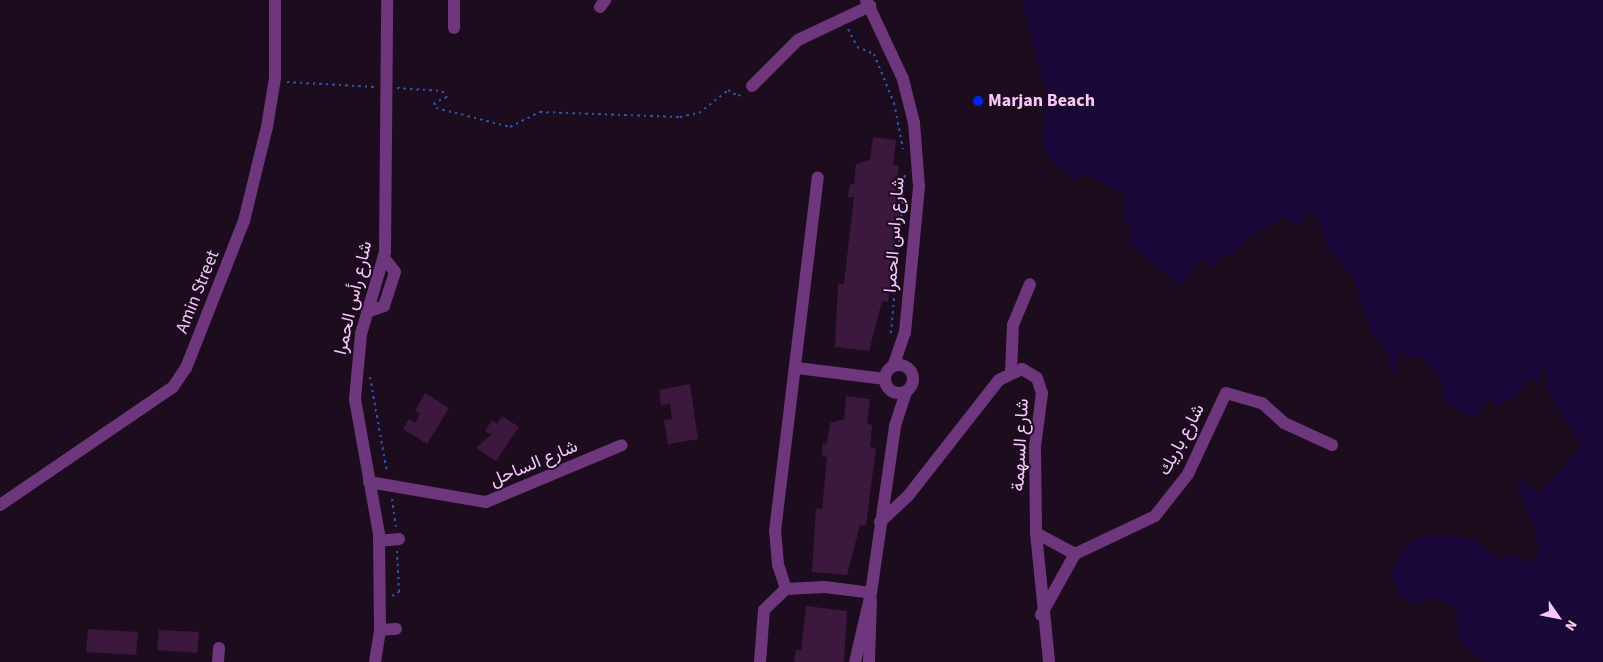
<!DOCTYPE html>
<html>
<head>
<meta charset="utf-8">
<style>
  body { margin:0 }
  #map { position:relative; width:1603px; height:662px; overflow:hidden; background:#1c0c1d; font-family:"Source Sans 3",Vazirmatn,sans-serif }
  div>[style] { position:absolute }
  .water>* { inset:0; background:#1b083a }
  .building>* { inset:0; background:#3c183e }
  .path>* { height:2px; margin-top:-1px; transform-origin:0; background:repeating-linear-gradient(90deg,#2c55af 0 2.5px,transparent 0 6.5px) }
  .minor>* { height:12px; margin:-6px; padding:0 6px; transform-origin:6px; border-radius:6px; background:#6e367d }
  .minor>.ring { margin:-6px; padding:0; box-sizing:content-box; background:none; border:12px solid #6e367d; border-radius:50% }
  .dots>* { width:14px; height:14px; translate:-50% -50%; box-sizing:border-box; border:2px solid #1c0c1d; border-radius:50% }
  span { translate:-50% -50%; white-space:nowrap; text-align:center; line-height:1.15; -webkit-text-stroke:4px #1c0c1d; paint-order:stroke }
  .poi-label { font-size:18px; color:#f7c8ff; font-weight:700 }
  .left { translate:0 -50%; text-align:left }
  .street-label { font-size:18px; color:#f7c8ff }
  .north { position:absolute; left:1533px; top:592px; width:50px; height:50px; -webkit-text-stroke:4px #1c0c1d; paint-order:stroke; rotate:123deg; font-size:14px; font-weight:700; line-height:20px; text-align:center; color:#f7c8ff }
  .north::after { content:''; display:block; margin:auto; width:18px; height:22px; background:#f7c8ff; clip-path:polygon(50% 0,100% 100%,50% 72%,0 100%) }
</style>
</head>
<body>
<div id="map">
  <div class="water">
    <div style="clip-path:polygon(1022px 0,1603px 0,1603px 662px,1489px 662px,1476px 658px,1458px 638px,1456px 609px,1437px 598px,1412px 604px,1399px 596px,1391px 572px,1404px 546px,1423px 536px,1457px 535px,1479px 542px,1500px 559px,1512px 553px,1523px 561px,1535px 560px,1539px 547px,1535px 530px,1516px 482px,1522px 480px,1539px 493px,1581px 446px,1547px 389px,1547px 372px,1542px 369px,1540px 384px,1527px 378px,1518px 395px,1496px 407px,1489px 398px,1475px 419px,1446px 404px,1441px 398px,1445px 385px,1420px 357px,1410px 358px,1399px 351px,1395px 373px,1388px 368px,1390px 355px,1372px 335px,1352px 275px,1327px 249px,1318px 217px,1309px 210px,1300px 227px,1286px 217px,1245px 239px,1242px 248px,1220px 258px,1212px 271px,1207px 258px,1199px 261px,1182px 285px,1168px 277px,1127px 242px,1133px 231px,1124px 219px,1125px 195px,1086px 175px,1075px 180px,1050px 160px,1042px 143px,1046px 93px)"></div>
  </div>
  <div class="building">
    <div style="clip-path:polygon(873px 137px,896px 140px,893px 165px,899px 166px,896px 188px,902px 189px,888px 302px,882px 301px,869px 351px,835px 347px,838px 284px,844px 284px,854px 197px,848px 197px,850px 184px,854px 184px,856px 164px,870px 160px)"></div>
    <div style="clip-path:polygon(690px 384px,698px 439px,668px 444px,664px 420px,672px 419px,670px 404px,661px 405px,659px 390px)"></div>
    <div style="clip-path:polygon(425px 393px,449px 408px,427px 444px,403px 429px,409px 419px,415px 423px,420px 414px,415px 411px)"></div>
    <div style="clip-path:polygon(846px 396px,870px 399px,867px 424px,872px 425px,870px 447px,876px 448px,866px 526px,860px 525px,847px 575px,812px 572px,816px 508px,822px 509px,827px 457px,822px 456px,823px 443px,827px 444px,830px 423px,844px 419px)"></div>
    <div style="clip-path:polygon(502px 416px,519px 427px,496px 461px,476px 448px,491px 435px,485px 431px,492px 420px,497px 424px)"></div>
    <div style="clip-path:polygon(806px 606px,847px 611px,844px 662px,794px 662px,796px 650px,801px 650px)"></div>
    <div style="clip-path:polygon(88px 629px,138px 632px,136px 655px,86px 652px)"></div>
    <div style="clip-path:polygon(159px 630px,199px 632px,197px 653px,157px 650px)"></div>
  </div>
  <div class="path">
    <div style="left:848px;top:29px;width:20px;rotate:63deg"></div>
    <div style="left:857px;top:47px;width:18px;rotate:22deg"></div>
    <div style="left:874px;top:54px;width:53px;rotate:67.8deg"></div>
    <div style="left:894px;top:103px;width:47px;rotate:78.9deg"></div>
    <div style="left:287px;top:82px;width:88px;rotate:3.3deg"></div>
    <div style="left:397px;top:88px;width:45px;rotate:3.8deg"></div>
    <div style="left:442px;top:91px;width:8px;rotate:50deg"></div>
    <div style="left:447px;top:97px;width:14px;rotate:155deg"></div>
    <div style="left:434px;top:103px;width:5px;rotate:68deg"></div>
    <div style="left:436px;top:108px;width:76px;rotate:14.4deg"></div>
    <div style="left:510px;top:127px;width:34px;rotate:-27deg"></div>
    <div style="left:540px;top:112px;width:140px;rotate:2deg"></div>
    <div style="left:680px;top:117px;width:19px;rotate:-12deg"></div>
    <div style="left:699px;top:113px;width:37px;rotate:-38deg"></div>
    <div style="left:728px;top:90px;width:12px;rotate:31deg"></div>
    <div style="left:738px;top:96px;width:6px;rotate:-31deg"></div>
    <div style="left:891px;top:333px;width:161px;rotate:-85deg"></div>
    <div style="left:370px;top:377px;width:97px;rotate:79.9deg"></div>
    <div style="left:392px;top:499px;width:28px;rotate:82deg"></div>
    <div style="left:392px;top:596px;width:8px;rotate:-30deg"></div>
    <div style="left:399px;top:592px;width:41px;rotate:-92.8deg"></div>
  </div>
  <div class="minor">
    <div style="left:866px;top:0;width:87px;rotate:64.9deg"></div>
    <div style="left:903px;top:79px;width:45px;rotate:76deg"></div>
    <div style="left:914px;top:123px;width:64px;rotate:85.5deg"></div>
    <div style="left:919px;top:187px;width:146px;rotate:95.5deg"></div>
    <div style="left:905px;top:332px;width:36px;rotate:109deg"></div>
    <div style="left:600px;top:7px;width:9px;rotate:-54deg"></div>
    <div style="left:454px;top:28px;width:28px;rotate:-90deg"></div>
    <div style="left:752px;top:86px;width:65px;rotate:-45deg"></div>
    <div style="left:798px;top:40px;width:80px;rotate:-25.3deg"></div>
    <div style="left:367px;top:312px;width:18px;rotate:-19deg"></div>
    <div style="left:384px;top:306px;width:36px;rotate:-72deg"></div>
    <div style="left:395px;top:272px;width:18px;rotate:-128deg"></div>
    <div class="ring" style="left:885px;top:365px;width:16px;height:16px"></div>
    <div style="left:797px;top:368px;width:89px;rotate:7.1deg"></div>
    <div style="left:1011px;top:372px;width:47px;rotate:-87.6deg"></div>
    <div style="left:1013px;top:325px;width:44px;rotate:-67.5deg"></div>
    <div style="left:369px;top:482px;width:119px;rotate:9.7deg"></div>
    <div style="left:486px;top:502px;width:147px;rotate:-22.7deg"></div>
    <div style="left:0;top:505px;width:209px;rotate:-34.3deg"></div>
    <div style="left:173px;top:387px;width:23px;rotate:-56deg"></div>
    <div style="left:186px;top:368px;width:158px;rotate:-68.5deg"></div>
    <div style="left:244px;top:221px;width:97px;rotate:-76.3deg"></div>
    <div style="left:267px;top:127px;width:50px;rotate:-80.7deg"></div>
    <div style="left:275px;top:78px;width:78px;rotate:-90deg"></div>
    <div style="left:880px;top:522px;width:38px;rotate:-43deg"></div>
    <div style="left:908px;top:496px;width:147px;rotate:-51.9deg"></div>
    <div style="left:999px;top:380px;width:25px;rotate:-26deg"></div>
    <div style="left:1022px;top:369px;width:17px;rotate:31deg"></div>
    <div style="left:1037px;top:378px;width:16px;rotate:72deg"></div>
    <div style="left:1042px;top:393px;width:54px;rotate:97.4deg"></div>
    <div style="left:1035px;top:447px;width:86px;rotate:89.3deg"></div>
    <div style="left:1036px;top:533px;width:130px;rotate:84.2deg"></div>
    <div style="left:1036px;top:533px;width:44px;rotate:28.3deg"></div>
    <div style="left:1075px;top:554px;width:89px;rotate:-25.4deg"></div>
    <div style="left:1155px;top:516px;width:53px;rotate:-51.8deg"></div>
    <div style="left:1188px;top:474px;width:89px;rotate:-64.9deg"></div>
    <div style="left:1226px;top:393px;width:37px;rotate:16deg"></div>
    <div style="left:1262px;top:403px;width:30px;rotate:42deg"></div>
    <div style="left:1284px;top:423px;width:53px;rotate:24.6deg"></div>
    <div style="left:379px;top:541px;width:20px;rotate:-6deg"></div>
    <div style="left:786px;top:589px;width:26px;rotate:-108deg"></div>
    <div style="left:778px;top:564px;width:33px;rotate:-95deg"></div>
    <div style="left:775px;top:531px;width:356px;rotate:-83.1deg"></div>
    <div style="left:1041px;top:615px;width:70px;rotate:-60.9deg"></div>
    <div style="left:380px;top:630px;width:16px;rotate:-4deg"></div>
    <div style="left:218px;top:662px;width:14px;rotate:-86deg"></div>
    <div style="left:375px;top:662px;width:32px;rotate:-81deg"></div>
    <div style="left:380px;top:630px;width:96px;rotate:-90.6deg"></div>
    <div style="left:379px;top:534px;width:137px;rotate:-100.1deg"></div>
    <div style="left:355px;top:399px;width:65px;rotate:-84.7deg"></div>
    <div style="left:361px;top:334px;width:85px;rotate:-73.7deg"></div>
    <div style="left:385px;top:252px;width:252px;rotate:-89.5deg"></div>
    <div style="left:760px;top:662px;width:52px;rotate:-85.6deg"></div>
    <div style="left:764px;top:610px;width:30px;rotate:-44deg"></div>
    <div style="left:786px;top:589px;width:39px;rotate:-3deg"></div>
    <div style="left:825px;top:587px;width:46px;rotate:7.4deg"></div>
    <div style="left:855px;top:662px;width:71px;rotate:-76.9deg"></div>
    <div style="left:871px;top:593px;width:169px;rotate:-81.8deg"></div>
    <div style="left:895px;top:426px;width:36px;rotate:-72deg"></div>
    <div style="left:869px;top:662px;width:62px;rotate:-88.2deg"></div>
  </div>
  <div class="dots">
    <div style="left:978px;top:101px;background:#0025f3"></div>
  </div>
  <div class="poi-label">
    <span class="left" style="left:988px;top:101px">Marjan Beach</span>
  </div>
  <div class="street-label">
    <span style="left:895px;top:235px;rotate:-86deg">شارع راس الحمرا</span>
    <span style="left:198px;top:292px;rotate:-68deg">Amin Street</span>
    <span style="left:354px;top:298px;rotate:-77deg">شارع رأس الحمرا</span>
    <span style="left:1182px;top:440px;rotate:-62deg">شارع باريك</span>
    <span style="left:1021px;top:445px;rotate:-87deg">شارع السهمة</span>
    <span style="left:534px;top:464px;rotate:-23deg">شارع الساحل</span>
  </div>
  <div class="north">N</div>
</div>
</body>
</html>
